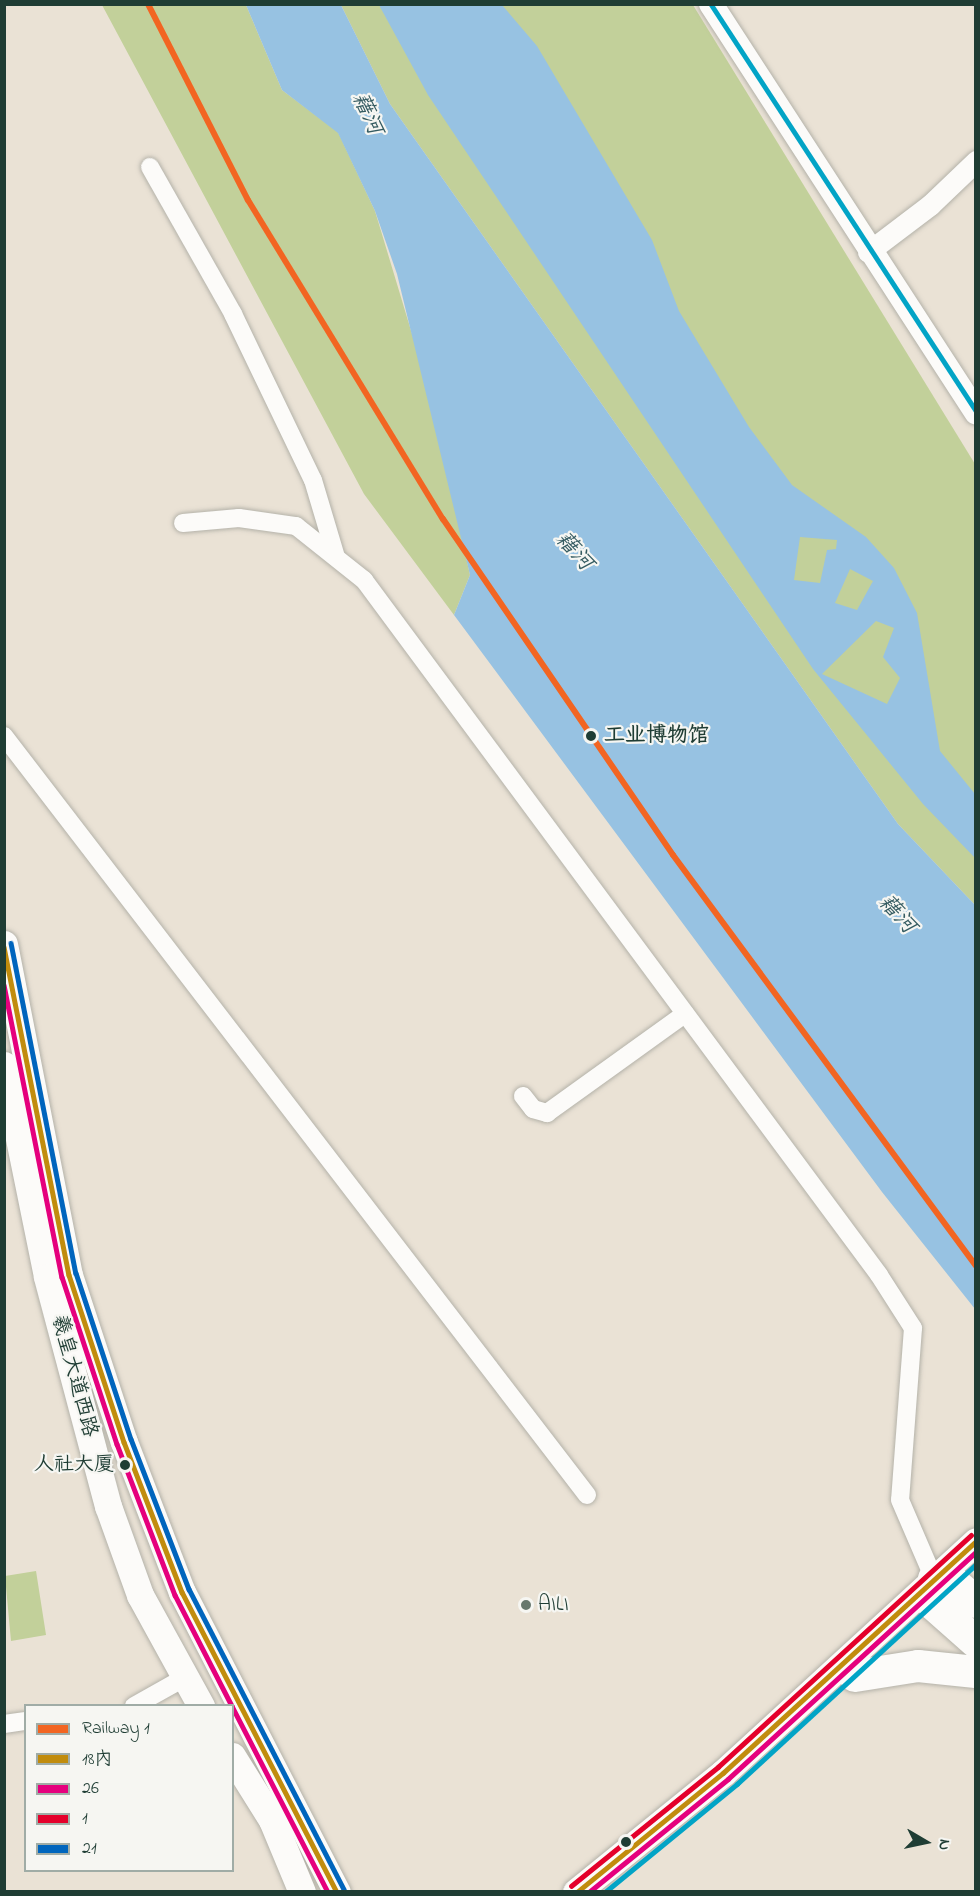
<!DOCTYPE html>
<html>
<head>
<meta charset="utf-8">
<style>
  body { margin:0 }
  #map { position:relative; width:980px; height:1896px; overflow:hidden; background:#eae2d5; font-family:"Indie Flower","LXGW WenKai TC",sans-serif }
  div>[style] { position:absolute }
  .green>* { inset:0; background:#c2d09a }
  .water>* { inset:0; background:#97c2e2 }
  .roads { filter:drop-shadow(0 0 2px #b4b2a9) drop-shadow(0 0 2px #b4b2a9) }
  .minor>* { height:18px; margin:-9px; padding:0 9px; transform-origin:9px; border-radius:9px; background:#fcfbf9 }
  .tertiary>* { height:21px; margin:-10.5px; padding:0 10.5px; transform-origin:10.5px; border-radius:10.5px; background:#fcfbf9 }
  .secondary>* { height:24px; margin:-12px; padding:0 12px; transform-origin:12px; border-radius:12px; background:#fcfbf9 }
  .primary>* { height:27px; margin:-13.5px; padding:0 13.5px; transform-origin:13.5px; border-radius:13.5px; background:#fcfbf9 }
  .motorway>* { height:32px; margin:-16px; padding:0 16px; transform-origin:16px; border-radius:16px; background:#fcfbf9 }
  .bus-1>* { height:4.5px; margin:-2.25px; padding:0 2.25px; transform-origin:2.25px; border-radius:2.25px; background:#c18c0d }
  .bus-2>* { height:4.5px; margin:-2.25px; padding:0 2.25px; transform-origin:2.25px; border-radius:2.25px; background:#e5007d }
  .bus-3>* { height:4.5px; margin:-2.25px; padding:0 2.25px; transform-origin:2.25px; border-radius:2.25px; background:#e4002b }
  .bus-4>* { height:4.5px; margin:-2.25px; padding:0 2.25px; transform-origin:2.25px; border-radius:2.25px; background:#0065bd }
  .bus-5>* { height:4.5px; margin:-2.25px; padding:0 2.25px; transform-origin:2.25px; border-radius:2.25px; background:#02a4c6 }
  .rail-1>* { height:6px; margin:-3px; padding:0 3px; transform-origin:3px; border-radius:3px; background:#f26522 }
  .dots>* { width:16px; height:16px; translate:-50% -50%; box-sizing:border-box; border:3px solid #f6f6f2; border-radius:50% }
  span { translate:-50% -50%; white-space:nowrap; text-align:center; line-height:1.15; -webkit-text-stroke:4.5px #f6f6f2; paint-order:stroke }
  .bus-label { font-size:20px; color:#1f3d34 }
  .right { translate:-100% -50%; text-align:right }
  .stop-label { font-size:21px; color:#1f3d34; font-weight:700 }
  .left { translate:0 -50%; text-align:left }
  .street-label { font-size:21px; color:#1f3d34 }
  .poi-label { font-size:21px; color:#1f3d34 }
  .water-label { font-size:22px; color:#345b61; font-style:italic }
  .frame { position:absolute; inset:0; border:6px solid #1f3d34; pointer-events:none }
  .legend { position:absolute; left:24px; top:1704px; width:210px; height:168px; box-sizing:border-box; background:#f6f6f2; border:2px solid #a0aca6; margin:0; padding:8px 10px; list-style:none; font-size:18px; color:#1f3d34 }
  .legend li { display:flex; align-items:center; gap:12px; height:30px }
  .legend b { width:30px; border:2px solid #a0aca6 }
  .north { position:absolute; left:896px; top:1812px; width:60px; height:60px; -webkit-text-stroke:4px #f6f6f2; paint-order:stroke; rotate:99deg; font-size:16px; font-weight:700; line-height:24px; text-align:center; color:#1f3d34 }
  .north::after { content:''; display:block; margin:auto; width:21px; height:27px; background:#1f3d34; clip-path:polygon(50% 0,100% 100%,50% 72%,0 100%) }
</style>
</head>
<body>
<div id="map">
  <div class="green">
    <div style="clip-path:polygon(102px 5px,246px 5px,282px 90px,338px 132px,375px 211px,428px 387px,470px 575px,454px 615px,364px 494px)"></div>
    <div style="clip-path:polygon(341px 5px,693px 5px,975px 464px,975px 905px,898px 824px,390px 104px)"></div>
    <div style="clip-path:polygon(36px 1571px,46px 1635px,11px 1641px,5px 1576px)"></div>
  </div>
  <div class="water">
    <div style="clip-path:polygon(246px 5px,341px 5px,390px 104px,898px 824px,975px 905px,975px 1309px,882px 1192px,454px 615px,470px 575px,397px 274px,375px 211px,338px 133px,282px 90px)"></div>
    <div style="clip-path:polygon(evenodd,379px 5px,502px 5px,537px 46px,652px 240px,679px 311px,749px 427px,792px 485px,866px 537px,894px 568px,917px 613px,940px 751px,975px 794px,975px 858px,923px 804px,813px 669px,428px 95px,379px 5px,800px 537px,837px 540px,836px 549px,827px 550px,820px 583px,794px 580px,800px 537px,379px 5px,850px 569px,873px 581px,857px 610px,835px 603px,850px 569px,379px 5px,876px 621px,894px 628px,883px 657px,900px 678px,887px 704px,822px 674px,876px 621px)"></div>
  </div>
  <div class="roads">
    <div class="minor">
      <div style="left:150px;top:167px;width:169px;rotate:60.5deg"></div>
      <div style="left:233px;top:314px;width:184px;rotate:64.3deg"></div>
      <div style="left:313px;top:480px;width:80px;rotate:73.4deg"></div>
      <div style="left:183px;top:523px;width:56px;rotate:-5.1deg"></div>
      <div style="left:239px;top:518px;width:58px;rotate:8deg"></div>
      <div style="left:296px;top:526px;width:87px;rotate:38.5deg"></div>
      <div style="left:364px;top:580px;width:865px;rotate:53.46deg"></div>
      <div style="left:879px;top:1275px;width:63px;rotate:57.3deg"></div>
      <div style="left:913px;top:1328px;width:172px;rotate:94.3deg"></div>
      <div style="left:900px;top:1500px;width:86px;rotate:66.7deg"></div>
      <div style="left:4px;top:736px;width:957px;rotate:52.47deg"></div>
      <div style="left:523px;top:1096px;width:16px;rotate:52deg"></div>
      <div style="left:533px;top:1109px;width:15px;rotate:16deg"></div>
      <div style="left:547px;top:1113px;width:170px;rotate:-35.7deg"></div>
      <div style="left:134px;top:1706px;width:57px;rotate:-29.2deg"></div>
      <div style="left:4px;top:1724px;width:22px;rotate:-8deg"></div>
    </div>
    <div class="tertiary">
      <div style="left:868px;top:252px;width:78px;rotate:-37.2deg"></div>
      <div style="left:930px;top:205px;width:64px;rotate:-43.7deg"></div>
    </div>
    <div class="secondary">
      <div style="left:711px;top:4px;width:487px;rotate:57deg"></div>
    </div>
    <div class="primary">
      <div style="left:4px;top:944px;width:337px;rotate:78.9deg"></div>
      <div style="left:69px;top:1275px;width:176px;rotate:71.8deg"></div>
      <div style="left:124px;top:1442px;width:161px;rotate:68.9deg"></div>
      <div style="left:182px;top:1592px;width:338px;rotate:62.7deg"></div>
      <div style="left:4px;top:1065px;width:216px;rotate:78.5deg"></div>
      <div style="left:47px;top:1277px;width:237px;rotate:75.1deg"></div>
      <div style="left:108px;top:1506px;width:95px;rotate:70.2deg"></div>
      <div style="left:140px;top:1595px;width:127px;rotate:61.2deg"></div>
      <div style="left:232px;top:1756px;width:75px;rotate:58deg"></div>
      <div style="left:272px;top:1820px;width:78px;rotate:67.4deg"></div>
      <div style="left:576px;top:1892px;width:189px;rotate:-39deg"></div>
      <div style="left:723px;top:1773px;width:343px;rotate:-42.5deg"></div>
    </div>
    <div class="motorway">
      <div style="left:976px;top:1602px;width:29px;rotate:-139deg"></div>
      <div style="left:954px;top:1583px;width:20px;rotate:-169deg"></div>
      <div style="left:934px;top:1579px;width:25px;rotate:92deg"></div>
      <div style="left:933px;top:1604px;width:57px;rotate:41.5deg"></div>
      <div style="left:855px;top:1676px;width:64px;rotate:-9deg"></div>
      <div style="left:918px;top:1666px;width:58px;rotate:5.9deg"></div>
    </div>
  </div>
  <div class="bus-1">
    <div style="left:4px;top:947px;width:334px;rotate:78.8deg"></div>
    <div style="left:69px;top:1275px;width:176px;rotate:71.8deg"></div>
    <div style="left:124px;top:1442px;width:161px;rotate:68.9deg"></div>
    <div style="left:182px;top:1592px;width:338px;rotate:62.7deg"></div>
    <div style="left:577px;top:1892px;width:188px;rotate:-39.2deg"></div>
    <div style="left:723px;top:1773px;width:343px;rotate:-42.5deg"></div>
  </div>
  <div class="bus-2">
    <div style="left:4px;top:985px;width:298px;rotate:78.8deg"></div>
    <div style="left:62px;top:1277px;width:176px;rotate:71.8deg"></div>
    <div style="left:117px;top:1444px;width:162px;rotate:69deg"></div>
    <div style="left:175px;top:1595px;width:125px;rotate:62.8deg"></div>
    <div style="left:232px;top:1706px;width:209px;rotate:62.7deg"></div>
    <div style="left:589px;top:1892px;width:179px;rotate:-39.1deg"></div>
    <div style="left:728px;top:1779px;width:336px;rotate:-42.5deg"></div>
  </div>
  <div class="bus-3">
    <div style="left:571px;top:1886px;width:189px;rotate:-39deg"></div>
    <div style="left:718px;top:1767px;width:343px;rotate:-42.5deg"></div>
  </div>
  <div class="bus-4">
    <div style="left:11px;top:943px;width:336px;rotate:78.9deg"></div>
    <div style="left:76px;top:1273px;width:175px;rotate:71.7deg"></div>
    <div style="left:131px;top:1439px;width:161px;rotate:68.9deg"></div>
    <div style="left:189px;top:1589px;width:338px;rotate:62.7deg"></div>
  </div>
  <div class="bus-5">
    <div style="left:711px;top:4px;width:486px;rotate:56.9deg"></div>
    <div style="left:605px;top:1892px;width:171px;rotate:-39.3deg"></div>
    <div style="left:737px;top:1784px;width:325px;rotate:-42.6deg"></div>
  </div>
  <div class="rail-1">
    <div style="left:148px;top:4px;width:220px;rotate:63deg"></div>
    <div style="left:248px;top:200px;width:374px;rotate:58.6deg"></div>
    <div style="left:443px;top:519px;width:407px;rotate:55.6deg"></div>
    <div style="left:673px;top:855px;width:511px;rotate:53.6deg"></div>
  </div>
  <div class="dots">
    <div style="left:591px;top:736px;background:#1f3d34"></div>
    <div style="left:125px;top:1465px;background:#1f3d34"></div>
    <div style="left:526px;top:1605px;background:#66776c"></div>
    <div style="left:626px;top:1842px;background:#1f3d34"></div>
  </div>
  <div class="bus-label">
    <span class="right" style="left:114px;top:1465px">人社大厦</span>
  </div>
  <div class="stop-label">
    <span class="left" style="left:604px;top:736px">工业博物馆</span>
  </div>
  <div class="street-label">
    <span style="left:74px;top:1376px;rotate:75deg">羲皇大道西路</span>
  </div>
  <div class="poi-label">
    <span class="left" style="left:538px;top:1605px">AILI</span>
  </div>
  <div class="water-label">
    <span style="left:366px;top:114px;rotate:66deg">藉河</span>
    <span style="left:573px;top:552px;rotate:48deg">藉河</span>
    <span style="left:896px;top:915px;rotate:48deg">藉河</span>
  </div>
  <div class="frame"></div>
  <ul class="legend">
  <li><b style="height:8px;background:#f26522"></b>Railway 1</li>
  <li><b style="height:8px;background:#c18c0d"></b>18内</li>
  <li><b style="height:8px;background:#e5007d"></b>26</li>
  <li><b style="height:8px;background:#e4002b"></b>1</li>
  <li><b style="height:8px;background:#0065bd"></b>21</li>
  </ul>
  <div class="north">N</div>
</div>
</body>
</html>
